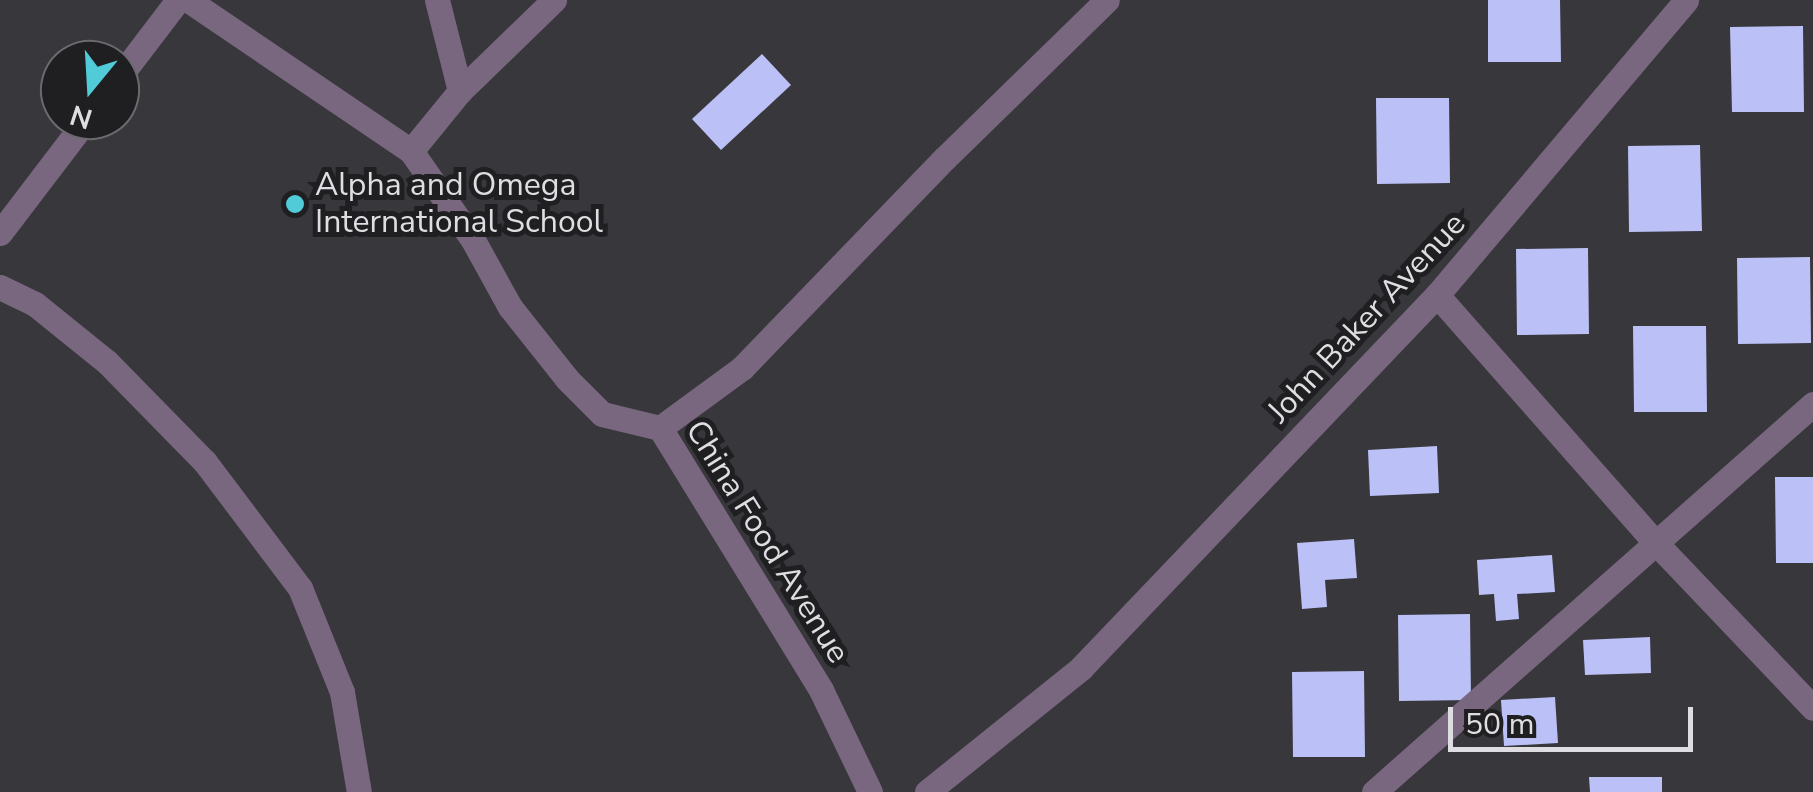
<!DOCTYPE html>
<html>
<head>
<meta charset="utf-8">
<style>
  body { margin:0 }
  #map { position:relative; width:1813px; height:792px; overflow:hidden; background:#38373c; font-family:"Nunito Sans",sans-serif }
  div>[style] { position:absolute }
  .building>* { inset:0; background:#bbc1f6 }
  .minor>* { height:25px; margin:-12.5px; padding:0 12.5px; transform-origin:12.5px; border-radius:12.5px; background:#79677f }
  .dots>* { width:28px; height:28px; translate:-50% -50%; box-sizing:border-box; border:5px solid #1f1e21; border-radius:50% }
  span { translate:-50% -50%; white-space:nowrap; text-align:center; line-height:1.15; -webkit-text-stroke:10px #1f1e21; paint-order:stroke }
  .poi-label { font-size:32px; color:#dedde1 }
  .left { translate:0 -50%; text-align:left }
  .street-label { font-size:32px; color:#dedde1 }
  .north { position:absolute; left:40px; top:40px; width:100px; height:100px; box-sizing:border-box; background:#1f1e21; border:2px solid #6b6a6e; border-radius:50%; rotate:198deg; font-size:28px; font-weight:700; line-height:40px; text-align:center; color:#dedde1 }
  .north::after { content:''; display:block; margin:auto; width:35px; height:45px; background:#52cbd9; clip-path:polygon(50% 0,100% 100%,50% 72%,0 100%) }
  .scale { position:absolute; left:1448px; top:707px; width:245px; height:45px; box-sizing:border-box; border:5px solid #dedde1; border-top:0; padding-left:12px; font-size:30px; line-height:35px; white-space:nowrap; color:#dedde1; -webkit-text-stroke:8px #1f1e21; paint-order:stroke }
</style>
</head>
<body>
<div id="map">
  <div class="building">
    <div style="clip-path:polygon(1488px 0,1560px 0,1561px 62px,1488px 62px)"></div>
    <div style="clip-path:polygon(1803px 26px,1804px 112px,1732px 112px,1730px 27px)"></div>
    <div style="clip-path:polygon(762px 54px,791px 85px,721px 150px,692px 119px)"></div>
    <div style="clip-path:polygon(1376px 98px,1449px 98px,1450px 183px,1377px 184px)"></div>
    <div style="clip-path:polygon(1700px 145px,1702px 231px,1629px 232px,1628px 146px)"></div>
    <div style="clip-path:polygon(1588px 248px,1589px 334px,1517px 335px,1516px 249px)"></div>
    <div style="clip-path:polygon(1810px 257px,1811px 343px,1738px 344px,1737px 258px)"></div>
    <div style="clip-path:polygon(1633px 326px,1706px 326px,1707px 412px,1634px 412px)"></div>
    <div style="clip-path:polygon(1437px 446px,1439px 493px,1370px 496px,1368px 450px)"></div>
    <div style="clip-path:polygon(1775px 477px,1813px 477px,1813px 563px,1776px 563px)"></div>
    <div style="clip-path:polygon(1354px 539px,1357px 578px,1325px 580px,1327px 607px,1302px 609px,1297px 543px)"></div>
    <div style="clip-path:polygon(1552px 555px,1555px 592px,1517px 594px,1519px 619px,1496px 621px,1494px 594px,1479px 595px,1477px 560px)"></div>
    <div style="clip-path:polygon(1470px 614px,1471px 700px,1399px 701px,1398px 615px)"></div>
    <div style="clip-path:polygon(1650px 637px,1651px 673px,1585px 675px,1583px 640px)"></div>
    <div style="clip-path:polygon(1364px 671px,1365px 757px,1293px 757px,1292px 672px)"></div>
    <div style="clip-path:polygon(1555px 697px,1558px 743px,1504px 746px,1501px 700px)"></div>
    <div style="clip-path:polygon(1589px 777px,1662px 777px,1662px 792px,1590px 792px)"></div>
  </div>
  <div class="minor">
    <div style="left:188px;top:0;width:269px;rotate:34.1deg"></div>
    <div style="left:411px;top:151px;width:108px;rotate:55.1deg"></div>
    <div style="left:473px;top:240px;width:77px;rotate:61.1deg"></div>
    <div style="left:510px;top:307px;width:92px;rotate:51.6deg"></div>
    <div style="left:567px;top:379px;width:49px;rotate:45deg"></div>
    <div style="left:602px;top:414px;width:60px;rotate:13.6deg"></div>
    <div style="left:660px;top:428px;width:308px;rotate:58.4deg"></div>
    <div style="left:821px;top:690px;width:113px;rotate:64.3deg"></div>
    <div style="left:437px;top:0;width:94px;rotate:75.8deg"></div>
    <div style="left:120px;top:76px;width:96px;rotate:-52.7deg"></div>
    <div style="left:411px;top:151px;width:77px;rotate:-50.8deg"></div>
    <div style="left:460px;top:91px;width:131px;rotate:-44.1deg"></div>
    <div style="left:0;top:233px;width:142px;rotate:-52.7deg"></div>
    <div style="left:0;top:287px;width:39px;rotate:26deg"></div>
    <div style="left:35px;top:304px;width:92px;rotate:38.9deg"></div>
    <div style="left:107px;top:362px;width:140px;rotate:45.6deg"></div>
    <div style="left:205px;top:462px;width:158px;rotate:53deg"></div>
    <div style="left:300px;top:588px;width:112px;rotate:68deg"></div>
    <div style="left:342px;top:692px;width:101px;rotate:80.4deg"></div>
    <div style="left:1437px;top:295px;width:329px;rotate:48.6deg"></div>
    <div style="left:1655px;top:542px;width:229px;rotate:46.4deg"></div>
    <div style="left:660px;top:428px;width:102px;rotate:-36.2deg"></div>
    <div style="left:742px;top:368px;width:292px;rotate:-46deg"></div>
    <div style="left:945px;top:158px;width:226px;rotate:-44.3deg"></div>
    <div style="left:927px;top:792px;width:198px;rotate:-38.8deg"></div>
    <div style="left:1081px;top:668px;width:516px;rotate:-46.34deg"></div>
    <div style="left:1437px;top:295px;width:386px;rotate:-49.8deg"></div>
    <div style="left:1374px;top:792px;width:586px;rotate:-41.47deg"></div>
  </div>
  <div class="dots">
    <div style="left:295px;top:204px;background:#52cbd9"></div>
  </div>
  <div class="poi-label">
    <span class="left" style="left:315px;top:204px">Alpha and Omega<br>International School</span>
  </div>
  <div class="street-label">
    <span style="left:1367px;top:318px;rotate:-47deg">John Baker Avenue</span>
    <span style="left:767px;top:542px;rotate:58deg">China Food Avenue</span>
  </div>
  <div class="north">N</div>
  <div class="scale">50 m</div>
</div>
</body>
</html>
